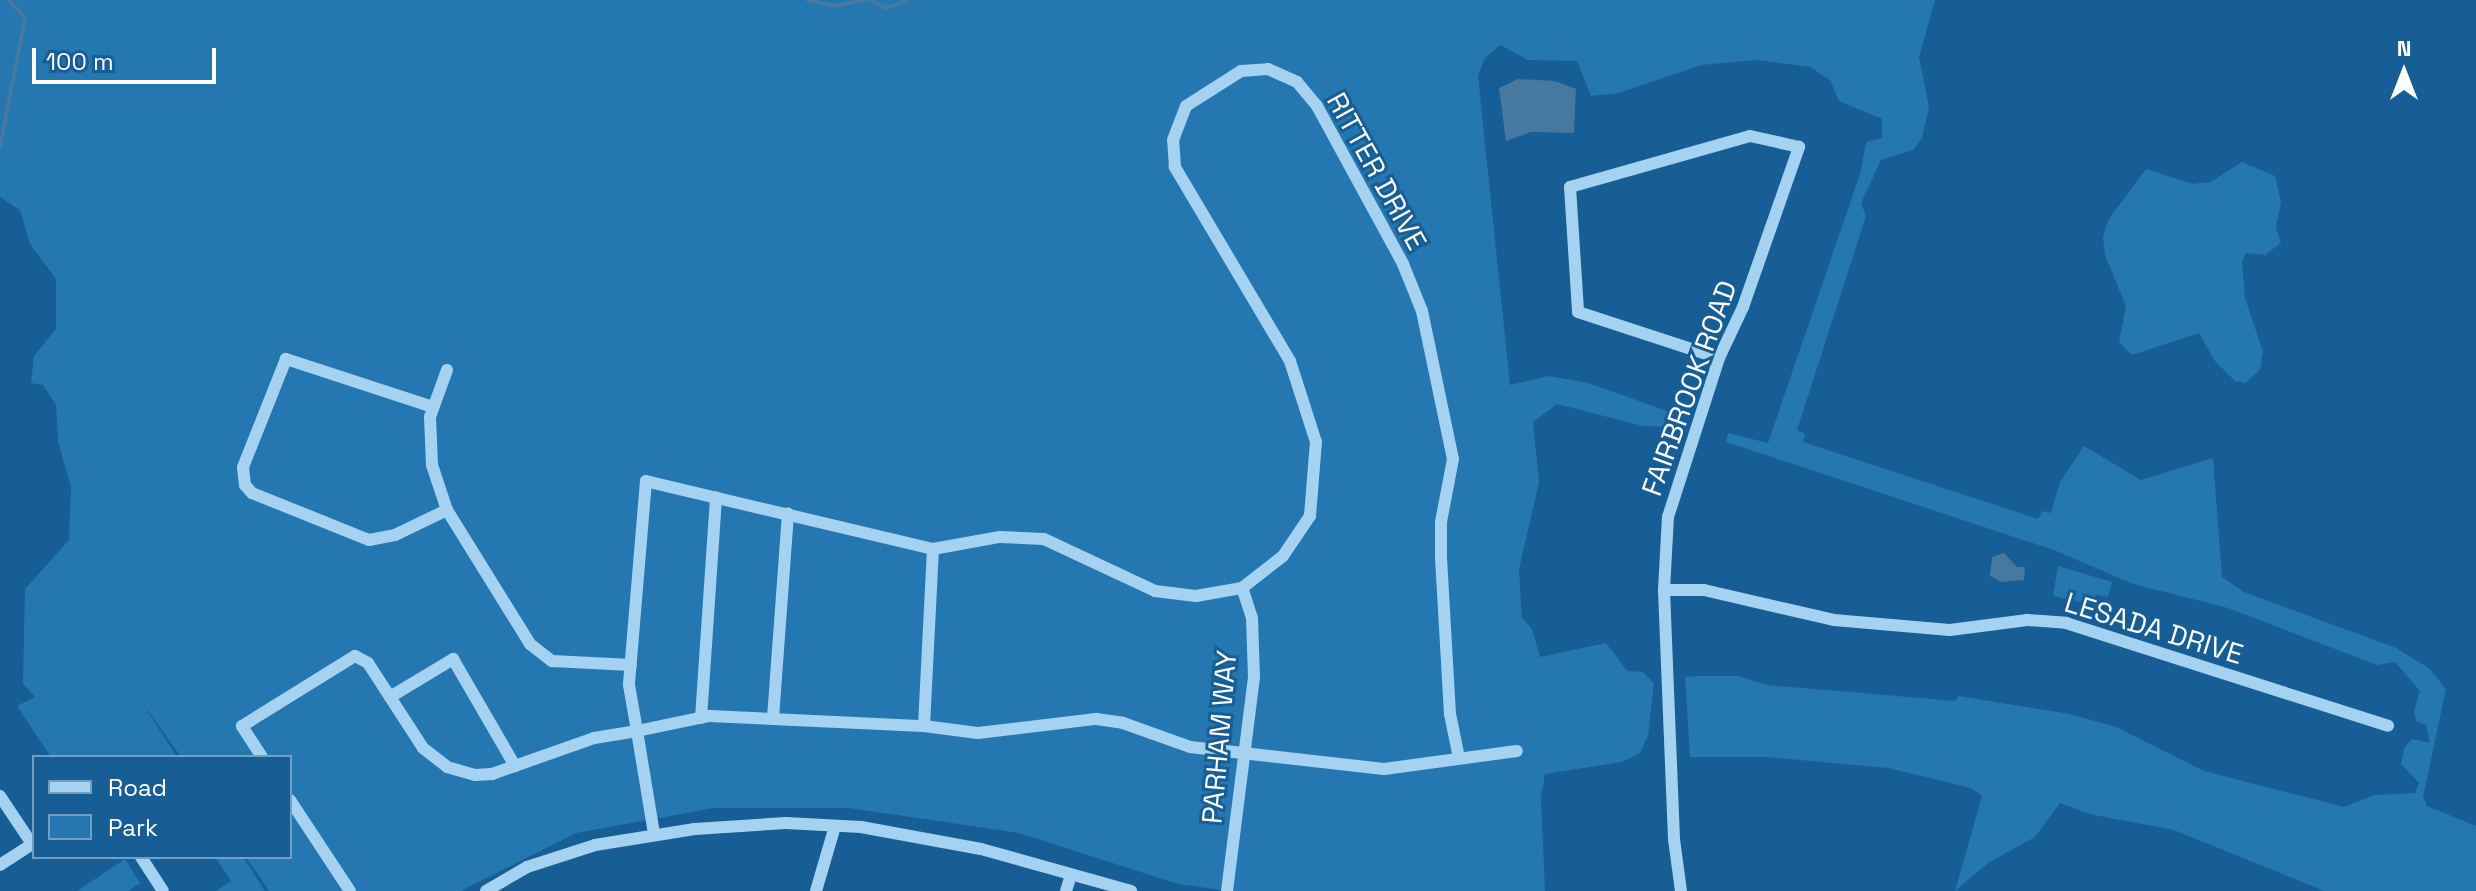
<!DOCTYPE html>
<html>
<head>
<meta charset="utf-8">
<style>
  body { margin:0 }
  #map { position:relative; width:2476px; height:891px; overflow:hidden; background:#165e95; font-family:"Space Grotesk",sans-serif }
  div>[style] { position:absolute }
  .green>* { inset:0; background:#2577b2 }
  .water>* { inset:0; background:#4678a0 }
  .stream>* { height:4px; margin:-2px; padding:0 2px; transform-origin:2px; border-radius:2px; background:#4678a0 }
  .minor>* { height:12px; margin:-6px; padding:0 6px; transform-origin:6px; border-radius:6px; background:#a6d2f1 }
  span { translate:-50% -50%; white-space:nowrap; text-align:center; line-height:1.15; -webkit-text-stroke:6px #165e95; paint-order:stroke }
  .street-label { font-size:28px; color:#fff }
  .legend { position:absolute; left:32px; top:755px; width:260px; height:104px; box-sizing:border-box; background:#165e95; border:2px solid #739ebf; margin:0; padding:10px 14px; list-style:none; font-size:24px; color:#fff }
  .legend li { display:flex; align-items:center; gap:16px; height:40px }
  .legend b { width:40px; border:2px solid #739ebf }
  .north { position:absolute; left:2364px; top:32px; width:80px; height:80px; -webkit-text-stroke:6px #165e95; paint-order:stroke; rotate:0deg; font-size:22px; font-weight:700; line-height:32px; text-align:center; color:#fff }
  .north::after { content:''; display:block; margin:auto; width:28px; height:36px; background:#fff; clip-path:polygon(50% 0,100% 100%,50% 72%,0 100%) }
  .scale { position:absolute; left:32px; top:48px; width:184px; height:36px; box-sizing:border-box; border:4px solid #fff; border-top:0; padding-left:10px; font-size:24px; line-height:28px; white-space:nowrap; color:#fff; -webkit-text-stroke:6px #165e95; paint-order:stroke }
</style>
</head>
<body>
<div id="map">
  <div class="green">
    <div style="clip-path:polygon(0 0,1935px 0,1919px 57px,1929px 107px,1922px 138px,1913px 150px,1881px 160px,1861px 203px,1866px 216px,1797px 430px,1805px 434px,1803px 442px,2038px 519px,2042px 511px,2051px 513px,2060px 482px,2084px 446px,2141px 480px,2213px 458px,2222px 577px,2244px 592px,2396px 648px,2430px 669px,2446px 689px,2423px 797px,2427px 806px,2476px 826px,2476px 891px,2324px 891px,2174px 830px,2089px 814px,2060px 803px,2035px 837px,1988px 863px,1955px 891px,1982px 796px,1971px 788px,1888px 768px,1766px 757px,1690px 757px,1685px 677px,1696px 676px,1738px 676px,1766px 685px,1956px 701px,1958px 696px,2070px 714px,2116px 727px,2204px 771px,2344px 807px,2375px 795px,2415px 793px,2419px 783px,2401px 764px,2404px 748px,2412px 739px,2430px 743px,2426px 725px,2416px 721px,2414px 711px,2420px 691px,2395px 662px,2377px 665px,2228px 608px,2133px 584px,2054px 550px,1726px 442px,1728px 433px,1768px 443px,1861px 171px,1866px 142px,1882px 138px,1882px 119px,1839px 101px,1830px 80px,1810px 67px,1756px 60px,1701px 65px,1619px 93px,1591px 96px,1577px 61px,1528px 60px,1500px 45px,1485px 58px,1478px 76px,1510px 385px,1549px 376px,1588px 383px,1667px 411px,1668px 427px,1643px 426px,1557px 404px,1533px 422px,1539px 482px,1519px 569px,1522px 618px,1532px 629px,1540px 657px,1606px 643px,1627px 671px,1643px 672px,1654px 683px,1648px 736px,1640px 753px,1622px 762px,1545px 774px,1541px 797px,1545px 891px,1228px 891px,1178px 884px,1019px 833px,849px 808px,714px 808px,576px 833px,461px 891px,269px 891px,246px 857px,290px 857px,290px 757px,181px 757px,141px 701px,177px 757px,51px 757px,17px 706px,35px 697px,23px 684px,25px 589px,69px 540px,71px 487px,58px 442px,56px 405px,43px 385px,31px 383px,34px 356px,56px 329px,56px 279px,30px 244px,20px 210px,0 197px)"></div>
    <div style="clip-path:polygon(2242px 162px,2275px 176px,2281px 202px,2276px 228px,2281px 243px,2265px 255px,2246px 253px,2242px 262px,2245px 298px,2263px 352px,2260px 370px,2245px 383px,2235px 381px,2214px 360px,2199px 333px,2132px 355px,2119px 342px,2126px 306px,2105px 255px,2103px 237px,2108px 220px,2146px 169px,2193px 184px,2210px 182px)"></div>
    <div style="clip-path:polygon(2058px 566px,2112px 582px,2108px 597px,2096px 595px,2094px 605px,2053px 596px)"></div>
    <div style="clip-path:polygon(215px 857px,243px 857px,265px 891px,216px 891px,231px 881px)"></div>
    <div style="clip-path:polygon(125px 859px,140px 883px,128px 891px,77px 891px)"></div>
  </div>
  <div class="water">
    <div style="clip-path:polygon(1518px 79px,1555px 81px,1576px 89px,1574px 133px,1531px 132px,1506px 141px,1499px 88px)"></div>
    <div style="clip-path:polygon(2004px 553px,2017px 567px,2025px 567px,2024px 580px,2001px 582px,1990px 576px,1992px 557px)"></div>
  </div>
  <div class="stream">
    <div style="left:807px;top:0;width:29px;rotate:12deg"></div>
    <div style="left:835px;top:6px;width:30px;rotate:-12deg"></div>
    <div style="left:870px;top:0;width:18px;rotate:27deg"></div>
    <div style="left:886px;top:8px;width:23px;rotate:-20deg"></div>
    <div style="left:0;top:147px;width:131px;rotate:-79deg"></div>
    <div style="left:25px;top:18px;width:24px;rotate:-132deg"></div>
  </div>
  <div class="minor">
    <div style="left:447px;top:370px;width:50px;rotate:109.9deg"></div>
    <div style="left:430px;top:417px;width:48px;rotate:87.6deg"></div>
    <div style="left:432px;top:465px;width:47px;rotate:71.6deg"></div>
    <div style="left:447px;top:510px;width:158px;rotate:58.2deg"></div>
    <div style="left:530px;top:644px;width:28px;rotate:38deg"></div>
    <div style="left:552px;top:661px;width:79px;rotate:2.9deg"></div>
    <div style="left:433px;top:407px;width:155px;rotate:-161.9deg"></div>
    <div style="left:286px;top:359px;width:116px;rotate:111.7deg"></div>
    <div style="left:243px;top:467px;width:18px;rotate:84deg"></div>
    <div style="left:245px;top:485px;width:11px;rotate:49deg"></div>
    <div style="left:252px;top:493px;width:126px;rotate:21.9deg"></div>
    <div style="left:369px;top:540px;width:26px;rotate:-11deg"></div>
    <div style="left:395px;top:535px;width:58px;rotate:-25.7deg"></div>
    <div style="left:933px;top:549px;width:68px;rotate:-10.2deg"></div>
    <div style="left:1000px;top:537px;width:44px;rotate:2.6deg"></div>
    <div style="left:1044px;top:539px;width:123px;rotate:25.1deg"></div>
    <div style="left:1155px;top:591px;width:41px;rotate:7deg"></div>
    <div style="left:1196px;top:596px;width:47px;rotate:-9.9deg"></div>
    <div style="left:1242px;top:588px;width:52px;rotate:-38deg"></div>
    <div style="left:1283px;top:556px;width:48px;rotate:-56deg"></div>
    <div style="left:1310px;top:516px;width:74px;rotate:-85.4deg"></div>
    <div style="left:1316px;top:442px;width:85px;rotate:-107.8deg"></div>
    <div style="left:1290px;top:361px;width:226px;rotate:-120.7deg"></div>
    <div style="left:1175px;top:167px;width:27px;rotate:-94deg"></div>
    <div style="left:1173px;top:140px;width:36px;rotate:-69deg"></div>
    <div style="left:1186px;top:106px;width:65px;rotate:-32.5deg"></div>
    <div style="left:1241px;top:71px;width:27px;rotate:-4deg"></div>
    <div style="left:1268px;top:69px;width:32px;rotate:24deg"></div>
    <div style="left:1297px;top:82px;width:31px;rotate:50deg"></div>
    <div style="left:1317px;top:106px;width:180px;rotate:61.4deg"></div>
    <div style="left:1403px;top:264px;width:51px;rotate:68deg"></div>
    <div style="left:1422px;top:311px;width:151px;rotate:78.2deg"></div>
    <div style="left:1453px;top:459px;width:64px;rotate:100.8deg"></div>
    <div style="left:1441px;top:522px;width:36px;rotate:90deg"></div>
    <div style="left:1441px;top:558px;width:156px;rotate:86.7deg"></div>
    <div style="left:1450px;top:714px;width:45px;rotate:78.4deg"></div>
    <div style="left:1664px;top:590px;width:40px"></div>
    <div style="left:1704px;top:590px;width:133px;rotate:13deg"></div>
    <div style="left:1834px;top:620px;width:116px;rotate:4.9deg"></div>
    <div style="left:1950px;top:630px;width:78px;rotate:-7.4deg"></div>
    <div style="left:2027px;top:620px;width:39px;rotate:4deg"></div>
    <div style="left:2066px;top:623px;width:338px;rotate:17.7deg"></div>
    <div style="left:390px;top:697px;width:74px;rotate:-31.1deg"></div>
    <div style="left:453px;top:659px;width:124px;rotate:59.9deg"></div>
    <div style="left:701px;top:718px;width:221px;rotate:-86.1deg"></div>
    <div style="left:773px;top:718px;width:205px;rotate:-85.8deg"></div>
    <div style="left:924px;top:726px;width:54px;rotate:7.4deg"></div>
    <div style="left:978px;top:733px;width:119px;rotate:-6.8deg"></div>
    <div style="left:1096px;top:719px;width:27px;rotate:8deg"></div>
    <div style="left:1123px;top:723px;width:71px;rotate:19.7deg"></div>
    <div style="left:1190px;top:747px;width:195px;rotate:6.5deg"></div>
    <div style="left:1384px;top:769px;width:134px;rotate:-7.7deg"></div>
    <div style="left:262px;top:757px;width:37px;rotate:-123deg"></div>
    <div style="left:242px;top:726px;width:133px;rotate:-31.8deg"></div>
    <div style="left:355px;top:656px;width:15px;rotate:28deg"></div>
    <div style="left:368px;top:663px;width:101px;rotate:57.1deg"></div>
    <div style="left:423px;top:748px;width:31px;rotate:38deg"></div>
    <div style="left:447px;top:767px;width:29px;rotate:16deg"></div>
    <div style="left:475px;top:775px;width:17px;rotate:-3deg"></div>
    <div style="left:492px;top:774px;width:108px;rotate:-19.4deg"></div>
    <div style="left:594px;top:738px;width:44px;rotate:-9.2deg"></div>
    <div style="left:637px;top:731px;width:74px;rotate:-11.8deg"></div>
    <div style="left:709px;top:716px;width:215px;rotate:2.7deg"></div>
    <div style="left:924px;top:726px;width:177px;rotate:-87.1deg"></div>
    <div style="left:933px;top:549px;width:295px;rotate:-166.7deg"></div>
    <div style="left:646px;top:481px;width:205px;rotate:94.8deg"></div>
    <div style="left:629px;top:685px;width:47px;rotate:80.1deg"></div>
    <div style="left:637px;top:731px;width:104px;rotate:80.6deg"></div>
    <div style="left:0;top:796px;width:58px;rotate:56.3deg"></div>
    <div style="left:290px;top:800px;width:109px;rotate:56.6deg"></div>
    <div style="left:141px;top:857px;width:40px;rotate:57.1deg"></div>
    <div style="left:0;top:865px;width:40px;rotate:-32.9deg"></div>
    <div style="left:486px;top:891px;width:48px;rotate:-30.3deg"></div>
    <div style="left:527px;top:867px;width:71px;rotate:-17.9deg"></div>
    <div style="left:595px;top:845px;width:101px;rotate:-9.1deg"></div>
    <div style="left:695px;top:829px;width:91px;rotate:-3.8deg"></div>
    <div style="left:786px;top:823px;width:75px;rotate:3.1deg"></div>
    <div style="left:861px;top:827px;width:122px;rotate:10.4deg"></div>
    <div style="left:981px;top:849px;width:156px;rotate:15.6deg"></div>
    <div style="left:816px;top:891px;width:68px;rotate:-73.7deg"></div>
    <div style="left:1066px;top:891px;width:17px;rotate:-73deg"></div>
    <div style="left:1227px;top:891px;width:215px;rotate:-82.8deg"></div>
    <div style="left:1254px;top:678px;width:60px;rotate:-91.9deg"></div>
    <div style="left:1252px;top:618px;width:32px;rotate:-108deg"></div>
    <div style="left:1681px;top:891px;width:52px;rotate:-97.7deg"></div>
    <div style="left:1674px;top:839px;width:249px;rotate:-92.3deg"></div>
    <div style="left:1664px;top:590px;width:73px;rotate:-86.9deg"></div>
    <div style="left:1668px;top:517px;width:167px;rotate:-72.2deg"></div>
    <div style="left:1719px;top:358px;width:56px;rotate:-64.8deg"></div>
    <div style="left:1743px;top:307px;width:170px;rotate:-70.7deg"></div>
    <div style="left:1799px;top:147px;width:50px;rotate:-167.3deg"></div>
    <div style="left:1750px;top:136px;width:187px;rotate:164.2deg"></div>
    <div style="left:1570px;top:187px;width:125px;rotate:86.3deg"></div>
    <div style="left:1578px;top:312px;width:148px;rotate:18.1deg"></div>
  </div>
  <div class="street-label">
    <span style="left:1377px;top:171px;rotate:61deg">RITTER DRIVE</span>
    <span style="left:1689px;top:388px;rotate:-70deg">FAIRBROOK ROAD</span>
    <span style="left:2154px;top:628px;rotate:17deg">LESADA DRIVE</span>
    <span style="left:1219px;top:737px;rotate:-85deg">PARHAM WAY</span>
  </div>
  <ul class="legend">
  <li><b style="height:10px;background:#a6d2f1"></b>Road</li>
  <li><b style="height:22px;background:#2577b2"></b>Park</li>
  </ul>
  <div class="north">N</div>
  <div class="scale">100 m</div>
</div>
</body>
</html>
